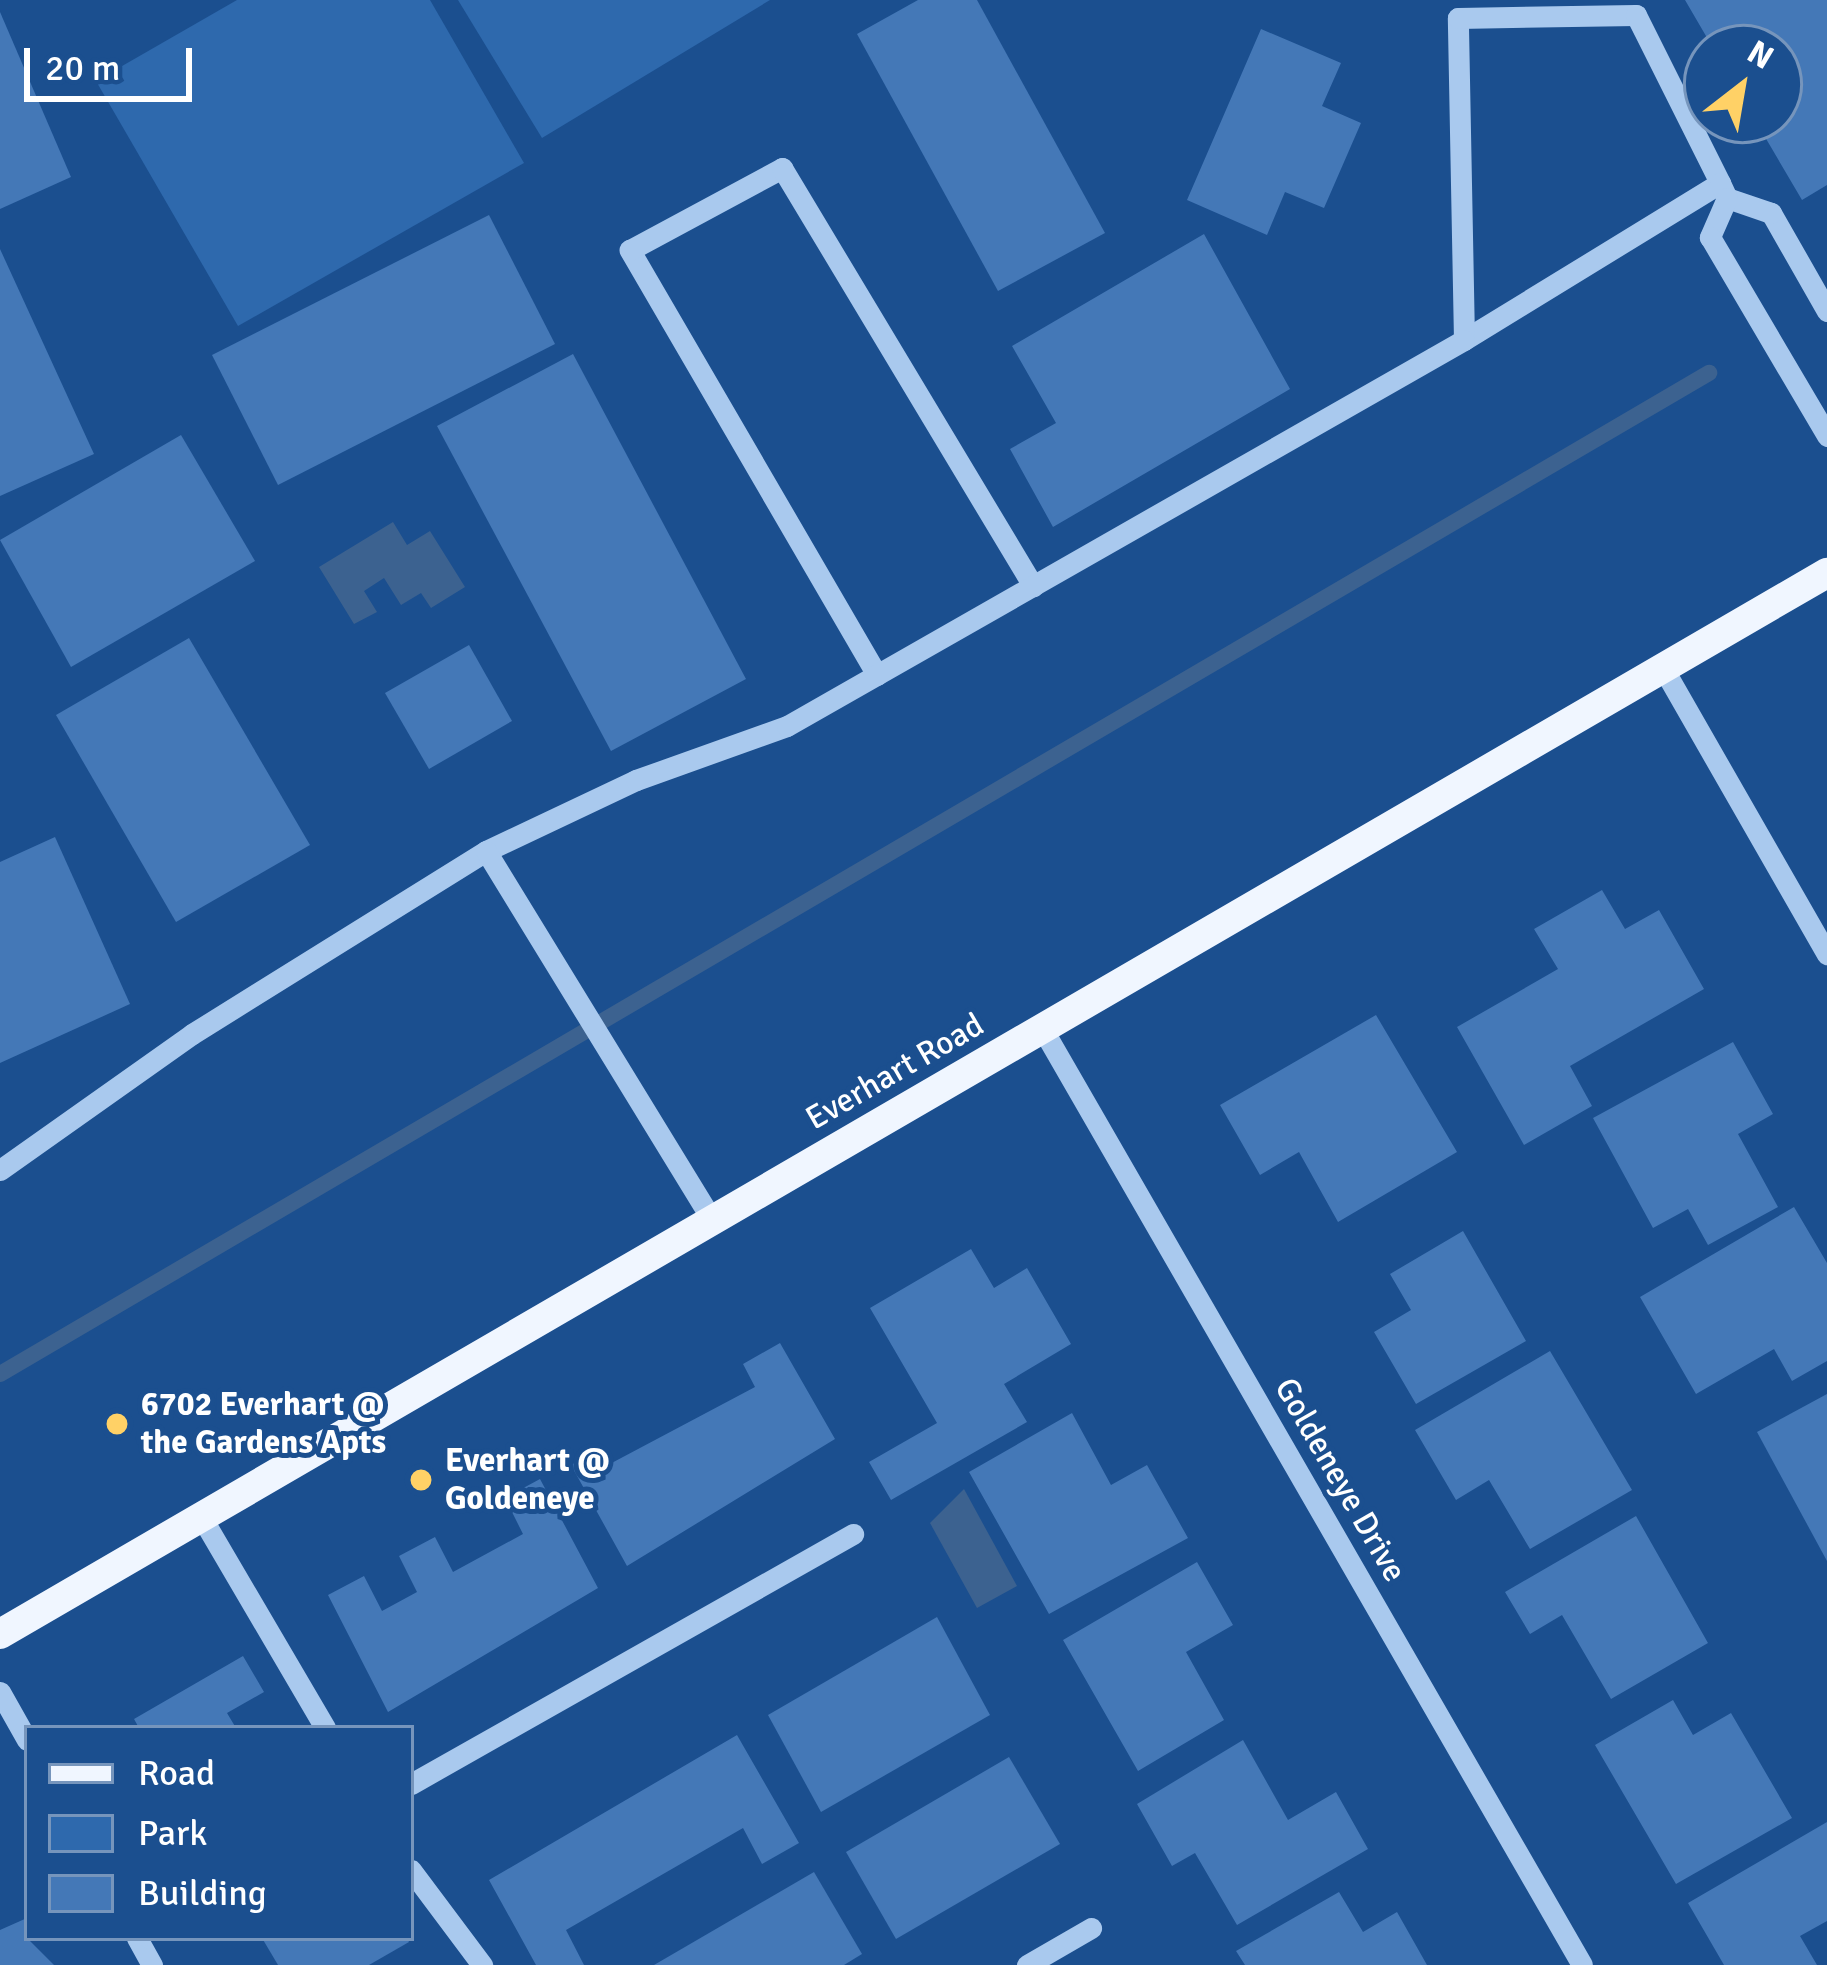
<!DOCTYPE html>
<html>
<head>
<meta charset="utf-8">
<style>
  body { margin:0 }
  #map { position:relative; width:1827px; height:1965px; overflow:hidden; background:#1b4f8f; font-family:Signika,sans-serif }
  div>[style] { position:absolute }
  .green>* { inset:0; background:#2e69ad }
  .water>* { inset:0; background:#3c6290 }
  .stream>* { height:16px; margin:-8px; padding:0 8px; transform-origin:8px; border-radius:8px; background:#3c6290 }
  .building>* { inset:0; background:#4478b7 }
  .minor>* { height:21px; margin:-10.5px; padding:0 10.5px; transform-origin:10.5px; border-radius:10.5px; background:#a9c9ee }
  .major>* { height:30px; margin:-15px; padding:0 15px; transform-origin:15px; border-radius:15px; background:#f0f6ff }
  .dots>* { width:33px; height:33px; translate:-50% -50%; box-sizing:border-box; border:6px solid #1b4f8f; border-radius:50% }
  span { translate:-50% -50%; white-space:nowrap; text-align:center; line-height:1.15; -webkit-text-stroke:10px #1b4f8f; paint-order:stroke }
  .street-label { font-size:33px; color:#fff }
  .poi-label { font-size:33px; color:#fff; font-weight:700 }
  .left { translate:0 -50%; text-align:left }
  .legend { position:absolute; left:24px; top:1725px; width:390px; height:216px; box-sizing:border-box; background:#1b4f8f; border:3px solid #7695bc; margin:0; padding:15px 21px; list-style:none; font-size:36px; color:#fff }
  .legend li { display:flex; align-items:center; gap:24px; height:60px }
  .legend b { width:60px; border:3px solid #7695bc }
  .north { position:absolute; left:1683px; top:24px; width:120px; height:120px; box-sizing:border-box; background:#1b4f8f; border:3px solid #7695bc; border-radius:50%; rotate:31deg; font-size:33px; font-weight:700; line-height:48px; text-align:center; color:#fff }
  .north::after { content:''; display:block; margin:auto; width:42px; height:54px; background:#ffd166; clip-path:polygon(50% 0,100% 100%,50% 72%,0 100%) }
  .scale { position:absolute; left:24px; top:48px; width:168px; height:54px; box-sizing:border-box; border:6px solid #fff; border-top:0; padding-left:15px; font-size:36px; line-height:42px; white-space:nowrap; color:#fff; -webkit-text-stroke:9px #1b4f8f; paint-order:stroke }
</style>
</head>
<body>
<div id="map">
  <div class="green">
    <div style="clip-path:polygon(237px 0,430px 0,524px 163px,238px 326px,96px 81px)"></div>
    <div style="clip-path:polygon(458px 0,770px 0,542px 138px)"></div>
  </div>
  <div class="water">
    <div style="clip-path:polygon(393px 522px,407px 545px,430px 531px,465px 587px,431px 608px,421px 593px,401px 605px,384px 578px,364px 591px,377px 612px,354px 624px,319px 567px)"></div>
    <div style="clip-path:polygon(964px 1489px,1017px 1586px,977px 1608px,930px 1523px)"></div>
  </div>
  <div class="stream">
    <div style="left:0;top:1374px;width:1981px;rotate:-30.36deg"></div>
  </div>
  <div class="building">
    <div style="clip-path:polygon(918px 0,977px 0,1105px 233px,998px 291px,857px 34px)"></div>
    <div style="clip-path:polygon(1685px 0,1827px 0,1827px 185px,1802px 200px,1755px 120px,1779px 120px,1779px 48px,1713px 48px)"></div>
    <div style="clip-path:polygon(0 12px,71px 177px,0 209px)"></div>
    <div style="clip-path:polygon(1261px 29px,1341px 63px,1322px 106px,1361px 123px,1324px 208px,1285px 192px,1267px 235px,1187px 200px)"></div>
    <div style="clip-path:polygon(489px 215px,555px 344px,278px 485px,212px 355px)"></div>
    <div style="clip-path:polygon(1204px 234px,1290px 389px,1053px 527px,1010px 449px,1056px 423px,1012px 346px)"></div>
    <div style="clip-path:polygon(0 249px,94px 454px,0 496px)"></div>
    <div style="clip-path:polygon(573px 354px,746px 679px,611px 751px,437px 426px)"></div>
    <div style="clip-path:polygon(181px 435px,255px 561px,71px 667px,0 540px)"></div>
    <div style="clip-path:polygon(189px 638px,310px 845px,176px 922px,56px 715px)"></div>
    <div style="clip-path:polygon(469px 645px,512px 721px,429px 769px,385px 693px)"></div>
    <div style="clip-path:polygon(55px 837px,130px 1004px,0 1063px,0 862px)"></div>
    <div style="clip-path:polygon(1602px 890px,1625px 929px,1659px 910px,1704px 989px,1570px 1066px,1592px 1106px,1524px 1145px,1457px 1027px,1558px 969px,1534px 929px)"></div>
    <div style="clip-path:polygon(1376px 1015px,1457px 1152px,1338px 1222px,1299px 1152px,1260px 1175px,1220px 1105px)"></div>
    <div style="clip-path:polygon(1733px 1042px,1773px 1114px,1738px 1134px,1778px 1207px,1708px 1245px,1688px 1209px,1653px 1228px,1593px 1118px)"></div>
    <div style="clip-path:polygon(1794px 1207px,1827px 1263px,1827px 1361px,1792px 1381px,1774px 1349px,1696px 1394px,1640px 1297px)"></div>
    <div style="clip-path:polygon(1463px 1231px,1526px 1341px,1416px 1404px,1374px 1332px,1411px 1310px,1390px 1274px)"></div>
    <div style="clip-path:polygon(971px 1249px,994px 1288px,1027px 1268px,1071px 1344px,1004px 1384px,1027px 1422px,891px 1500px,869px 1462px,937px 1423px,870px 1308px)"></div>
    <div style="clip-path:polygon(780px 1343px,835px 1439px,627px 1566px,571px 1465px,597px 1450px,606px 1466px,755px 1387px,743px 1364px)"></div>
    <div style="clip-path:polygon(1550px 1351px,1632px 1490px,1530px 1549px,1489px 1480px,1456px 1500px,1415px 1430px)"></div>
    <div style="clip-path:polygon(1827px 1394px,1827px 1561px,1757px 1432px)"></div>
    <div style="clip-path:polygon(1072px 1413px,1111px 1485px,1147px 1465px,1188px 1538px,1049px 1614px,969px 1472px)"></div>
    <div style="clip-path:polygon(540px 1479px,598px 1588px,388px 1712px,328px 1595px,364px 1576px,382px 1611px,417px 1592px,399px 1556px,435px 1537px,453px 1572px,523px 1534px,505px 1498px)"></div>
    <div style="clip-path:polygon(1636px 1516px,1708px 1643px,1611px 1699px,1562px 1615px,1530px 1634px,1505px 1592px)"></div>
    <div style="clip-path:polygon(1197px 1562px,1233px 1625px,1186px 1652px,1224px 1720px,1138px 1771px,1063px 1640px)"></div>
    <div style="clip-path:polygon(937px 1617px,990px 1715px,821px 1812px,768px 1715px)"></div>
    <div style="clip-path:polygon(243px 1656px,264px 1692px,227px 1713px,236px 1728px,139px 1728px,134px 1719px)"></div>
    <div style="clip-path:polygon(1673px 1700px,1693px 1735px,1731px 1713px,1792px 1818px,1676px 1884px,1595px 1745px)"></div>
    <div style="clip-path:polygon(737px 1735px,799px 1843px,762px 1864px,743px 1828px,566px 1930px,584px 1965px,536px 1965px,489px 1880px)"></div>
    <div style="clip-path:polygon(1243px 1740px,1288px 1820px,1336px 1792px,1368px 1849px,1237px 1925px,1195px 1853px,1172px 1866px,1137px 1804px)"></div>
    <div style="clip-path:polygon(1009px 1757px,1060px 1844px,896px 1939px,846px 1852px)"></div>
    <div style="clip-path:polygon(1827px 1822px,1827px 1921px,1800px 1936px,1817px 1965px,1724px 1965px,1688px 1903px)"></div>
    <div style="clip-path:polygon(814px 1872px,862px 1954px,844px 1965px,654px 1965px)"></div>
    <div style="clip-path:polygon(1339px 1892px,1363px 1932px,1397px 1912px,1427px 1965px,1245px 1965px,1236px 1951px)"></div>
    <div style="clip-path:polygon(27px 1918px,27px 1938px,54px 1965px,0 1965px,0 1930px)"></div>
    <div style="clip-path:polygon(262px 1938px,407px 1938px,409px 1942px,369px 1965px,278px 1965px)"></div>
  </div>
  <div class="minor">
    <div style="left:1720px;top:183px;width:300px;rotate:148.5deg"></div>
    <div style="left:1464px;top:340px;width:322px;rotate:-91.1deg"></div>
    <div style="left:1458px;top:18px;width:178px;rotate:-1deg"></div>
    <div style="left:1636px;top:15px;width:188px;rotate:63.4deg"></div>
    <div style="left:1720px;top:183px;width:17px;rotate:65deg"></div>
    <div style="left:1827px;top:311px;width:113px;rotate:-119.7deg"></div>
    <div style="left:1771px;top:213px;width:46px;rotate:-161.2deg"></div>
    <div style="left:1727px;top:198px;width:43px;rotate:113.6deg"></div>
    <div style="left:1710px;top:237px;width:231px;rotate:59.5deg"></div>
    <div style="left:1663px;top:668px;width:330px;rotate:60.2deg"></div>
    <div style="left:877px;top:675px;width:492px;rotate:-120.2deg"></div>
    <div style="left:630px;top:250px;width:173px;rotate:-28.3deg"></div>
    <div style="left:782px;top:168px;width:488px;rotate:59deg"></div>
    <div style="left:486px;top:851px;width:166px;rotate:-25.3deg"></div>
    <div style="left:636px;top:780px;width:160px;rotate:-19.7deg"></div>
    <div style="left:787px;top:726px;width:779px;rotate:-29.69deg"></div>
    <div style="left:1042px;top:1028px;width:1081px;rotate:60.04deg"></div>
    <div style="left:0;top:1170px;width:235px;rotate:-35.3deg"></div>
    <div style="left:192px;top:1034px;width:346px;rotate:-31.9deg"></div>
    <div style="left:486px;top:851px;width:433px;rotate:58.5deg"></div>
    <div style="left:202px;top:1518px;width:243px;rotate:59.6deg"></div>
    <div style="left:0;top:1692px;width:55px;rotate:60.6deg"></div>
    <div style="left:411px;top:1784px;width:508px;rotate:-29.49deg"></div>
    <div style="left:411px;top:1870px;width:119px;rotate:53.2deg"></div>
    <div style="left:137px;top:1938px;width:31px;rotate:61deg"></div>
    <div style="left:1027px;top:1965px;width:74px;rotate:-30deg"></div>
  </div>
  <div class="major">
    <div style="left:0;top:1634px;width:2113px;rotate:-30.15deg"></div>
  </div>
  <div class="dots">
    <div style="left:117px;top:1424px;background:#ffd166"></div>
    <div style="left:421px;top:1480px;background:#ffd166"></div>
  </div>
  <div class="street-label">
    <span style="left:895px;top:1072px;rotate:-30deg">Everhart Road</span>
    <span style="left:1340px;top:1480px;rotate:60deg">Goldeneye Drive</span>
  </div>
  <div class="poi-label">
    <span class="left" style="left:141px;top:1424px">6702 Everhart @<br>the Gardens Apts</span>
    <span class="left" style="left:445px;top:1480px">Everhart @<br>Goldeneye</span>
  </div>
  <ul class="legend">
  <li><b style="height:15px;background:#f0f6ff"></b>Road</li>
  <li><b style="height:33px;background:#2e69ad"></b>Park</li>
  <li><b style="height:33px;background:#4478b7"></b>Building</li>
  </ul>
  <div class="north">N</div>
  <div class="scale">20 m</div>
</div>
</body>
</html>
